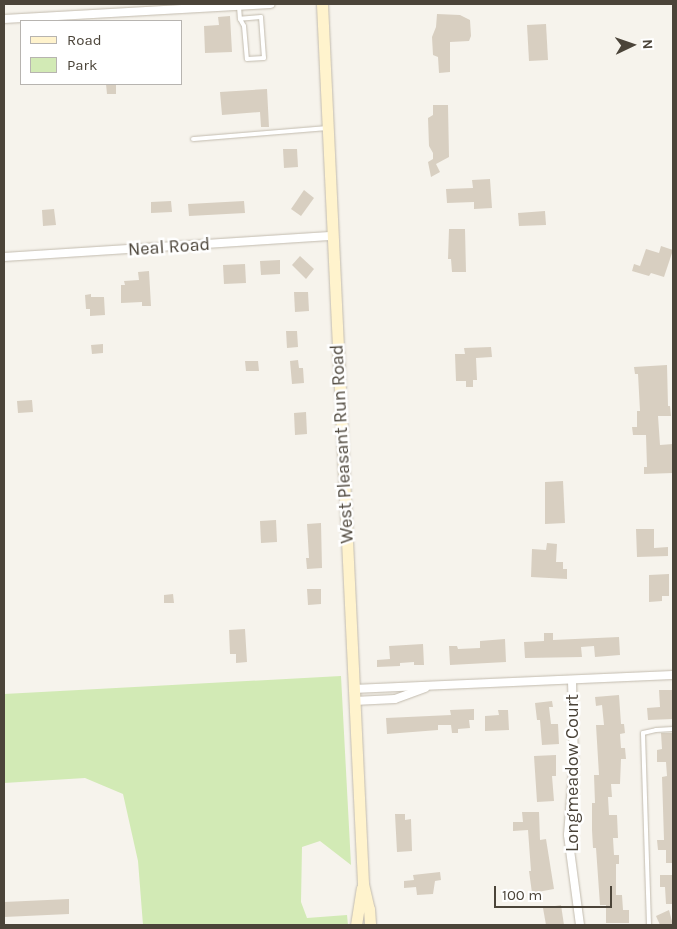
<!DOCTYPE html>
<html>
<head>
<meta charset="utf-8">
<style>
  body { margin:0 }
  #map { position:relative; width:677px; height:929px; overflow:hidden; background:#f6f3ec; font-family:Karla,sans-serif }
  div>[style] { position:absolute }
  .green>* { inset:0; background:#d2eab5 }
  .building>* { inset:0; background:#d8cfc1 }
  .roads { filter:drop-shadow(0 0 1px #c2bbae) drop-shadow(0 0 1px #c2bbae) }
  .service>* { height:4px; margin:-2px; padding:0 2px; transform-origin:2px; border-radius:2px; background:#fff }
  .minor>* { height:8px; margin:-4px; padding:0 4px; transform-origin:4px; border-radius:4px; background:#fff }
  .secondary>* { height:11px; margin:-5.5px; padding:0 5.5px; transform-origin:5.5px; border-radius:5.5px; background:#fff3cd }
  span { translate:-50% -50%; white-space:nowrap; text-align:center; line-height:1.15; -webkit-text-stroke:5px #fff; paint-order:stroke }
  .street-label { font-size:18px; color:#4b4439 }
  .frame { position:absolute; inset:0; border:5px solid #4b4439; pointer-events:none }
  .legend { position:absolute; left:20px; top:20px; width:162px; height:65px; box-sizing:border-box; background:#fff; border:1px solid #b7b4b0; margin:0; padding:6px 9px; list-style:none; font-size:15px; color:#4b4439 }
  .legend li { display:flex; align-items:center; gap:10px; height:25px }
  .legend b { width:25px; border:1px solid #b7b4b0 }
  .north { position:absolute; left:607px; top:20px; width:50px; height:50px; -webkit-text-stroke:4px #fff; paint-order:stroke; rotate:87deg; font-size:14px; font-weight:700; line-height:20px; text-align:center; color:#4b4439 }
  .north::after { content:''; display:block; margin:auto; width:18px; height:22px; background:#4b4439; clip-path:polygon(50% 0,100% 100%,50% 72%,0 100%) }
  .scale { position:absolute; left:494px; top:886px; width:118px; height:22px; box-sizing:border-box; border:2px solid #4b4439; border-top:0; padding-left:6px; font-size:15px; line-height:18px; white-space:nowrap; color:#4b4439; -webkit-text-stroke:4px #fff; paint-order:stroke }
</style>
</head>
<body>
<div id="map">
  <div class="green">
    <div style="clip-path:polygon(341px 676px,351px 865px,320px 841px,302px 847px,301px 902px,307px 918px,347px 915px,348px 925px,143px 925px,138px 861px,123px 794px,85px 778px,4px 783px,4px 694px)"></div>
  </div>
  <div class="building">
    <div style="clip-path:polygon(437px 14px,460px 15px,470px 20px,471px 36px,469px 41px,450px 42px,450px 72px,439px 73px,438px 57px,433px 55px,432px 37px,436px 27px)"></div>
    <div style="clip-path:polygon(230px 16px,232px 52px,205px 53px,204px 26px,219px 25px,218px 17px)"></div>
    <div style="clip-path:polygon(546px 24px,548px 60px,529px 61px,527px 25px)"></div>
    <div style="clip-path:polygon(106px 84px,116px 84px,116px 94px,107px 94px)"></div>
    <div style="clip-path:polygon(267px 89px,269px 127px,261px 127px,260px 112px,222px 115px,220px 92px)"></div>
    <div style="clip-path:polygon(433px 105px,448px 105px,449px 157px,436px 164px,440px 172px,431px 177px,428px 162px,433px 159px,433px 153px,429px 146px,428px 118px,433px 115px)"></div>
    <div style="clip-path:polygon(283px 149px,297px 149px,298px 167px,284px 168px)"></div>
    <div style="clip-path:polygon(490px 179px,492px 208px,474px 209px,474px 202px,447px 203px,446px 189px,473px 188px,472px 180px)"></div>
    <div style="clip-path:polygon(304px 190px,314px 198px,301px 216px,291px 209px)"></div>
    <div style="clip-path:polygon(171px 201px,172px 212px,151px 213px,151px 202px)"></div>
    <div style="clip-path:polygon(244px 201px,245px 213px,189px 216px,188px 204px)"></div>
    <div style="clip-path:polygon(54px 209px,56px 225px,43px 226px,42px 210px)"></div>
    <div style="clip-path:polygon(545px 211px,546px 225px,519px 226px,518px 213px)"></div>
    <div style="clip-path:polygon(449px 229px,465px 229px,466px 272px,452px 272px,451px 259px,448px 259px)"></div>
    <div style="clip-path:polygon(661px 246px,673px 250px,664px 277px,651px 273px,649px 276px,632px 271px,634px 264px,640px 266px,646px 249px,659px 253px)"></div>
    <div style="clip-path:polygon(300px 256px,314px 269px,306px 279px,292px 265px)"></div>
    <div style="clip-path:polygon(280px 260px,280px 274px,261px 275px,260px 261px)"></div>
    <div style="clip-path:polygon(245px 264px,246px 283px,224px 284px,223px 265px)"></div>
    <div style="clip-path:polygon(149px 271px,151px 306px,142px 306px,142px 302px,121px 303px,121px 285px,125px 285px,124px 281px,139px 280px,138px 272px)"></div>
    <div style="clip-path:polygon(294px 292px,308px 292px,309px 311px,295px 312px)"></div>
    <div style="clip-path:polygon(91px 294px,91px 297px,104px 297px,105px 315px,90px 316px,90px 309px,86px 309px,85px 295px)"></div>
    <div style="clip-path:polygon(286px 331px,297px 331px,298px 347px,287px 348px)"></div>
    <div style="clip-path:polygon(103px 344px,103px 353px,92px 354px,91px 345px)"></div>
    <div style="clip-path:polygon(491px 347px,492px 357px,476px 358px,477px 380px,473px 380px,473px 387px,466px 387px,466px 381px,456px 381px,455px 354px,465px 354px,464px 348px)"></div>
    <div style="clip-path:polygon(298px 360px,299px 368px,303px 368px,304px 383px,292px 384px,290px 361px)"></div>
    <div style="clip-path:polygon(245px 361px,258px 361px,259px 371px,246px 371px)"></div>
    <div style="clip-path:polygon(667px 365px,668px 406px,670px 406px,671px 416px,658px 416px,660px 445px,673px 444px,673px 473px,644px 474px,644px 467px,647px 467px,646px 435px,633px 435px,632px 427px,637px 427px,637px 411px,640px 411px,638px 374px,635px 374px,634px 367px)"></div>
    <div style="clip-path:polygon(32px 400px,33px 412px,18px 413px,17px 401px)"></div>
    <div style="clip-path:polygon(306px 412px,307px 434px,295px 435px,294px 413px)"></div>
    <div style="clip-path:polygon(563px 481px,565px 523px,545px 524px,545px 482px)"></div>
    <div style="clip-path:polygon(276px 520px,277px 542px,261px 543px,260px 521px)"></div>
    <div style="clip-path:polygon(321px 523px,322px 568px,307px 569px,306px 558px,309px 558px,307px 524px)"></div>
    <div style="clip-path:polygon(636px 529px,654px 529px,654px 548px,668px 547px,668px 556px,637px 557px)"></div>
    <div style="clip-path:polygon(547px 543px,557px 544px,556px 562px,563px 562px,563px 569px,567px 569px,567px 579px,531px 577px,532px 549px,546px 550px)"></div>
    <div style="clip-path:polygon(669px 574px,669px 596px,662px 596px,662px 601px,649px 602px,649px 575px)"></div>
    <div style="clip-path:polygon(307px 589px,321px 589px,321px 604px,308px 605px)"></div>
    <div style="clip-path:polygon(173px 594px,174px 603px,164px 603px,164px 595px)"></div>
    <div style="clip-path:polygon(245px 629px,247px 662px,236px 663px,236px 654px,230px 654px,229px 630px)"></div>
    <div style="clip-path:polygon(544px 633px,553px 633px,553px 640px,619px 637px,620px 655px,595px 657px,594px 646px,581px 647px,582px 657px,525px 658px,524px 642px,544px 641px)"></div>
    <div style="clip-path:polygon(505px 639px,506px 662px,450px 665px,449px 646px,457px 646px,458px 649px,480px 648px,480px 641px)"></div>
    <div style="clip-path:polygon(423px 644px,424px 665px,414px 665px,414px 662px,400px 663px,400px 666px,377px 667px,377px 660px,390px 659px,389px 646px)"></div>
    <div style="clip-path:polygon(659px 690px,673px 690px,673px 719px,648px 720px,647px 708px,660px 707px)"></div>
    <div style="clip-path:polygon(619px 695px,621px 724px,624px 724px,625px 733px,620px 734px,621px 748px,625px 748px,626px 759px,621px 759px,620px 784px,611px 784px,612px 797px,608px 797px,609px 815px,617px 815px,618px 838px,613px 838px,614px 855px,619px 855px,619px 864px,616px 864px,616px 895px,622px 895px,623px 910px,629px 910px,629px 923px,606px 923px,606px 905px,600px 905px,596px 848px,593px 848px,592px 830px,592px 803px,595px 803px,594px 775px,599px 775px,596px 725px,604px 725px,602px 705px,596px 706px,595px 697px)"></div>
    <div style="clip-path:polygon(552px 701px,553px 707px,549px 707px,551px 724px,558px 724px,559px 744px,542px 745px,540px 720px,537px 720px,535px 703px)"></div>
    <div style="clip-path:polygon(474px 709px,474px 720px,469px 720px,470px 728px,458px 729px,458px 733px,452px 733px,451px 725px,438px 725px,438px 730px,387px 734px,386px 718px,451px 715px,450px 710px)"></div>
    <div style="clip-path:polygon(498px 710px,508px 710px,509px 730px,485px 731px,485px 716px,499px 715px)"></div>
    <div style="clip-path:polygon(661px 733px,673px 733px,673px 863px,666px 863px,666px 850px,658px 850px,657px 840px,664px 840px,662px 777px,667px 776px,666px 762px,657px 762px,657px 750px,662px 749px)"></div>
    <div style="clip-path:polygon(556px 755px,556px 776px,552px 776px,554px 801px,537px 802px,534px 756px)"></div>
    <div style="clip-path:polygon(522px 812px,539px 812px,540px 840px,546px 839px,554px 889px,532px 893px,529px 871px,531px 871px,528px 830px,513px 831px,513px 822px,523px 822px)"></div>
    <div style="clip-path:polygon(395px 814px,405px 814px,405px 820px,411px 819px,412px 851px,397px 852px)"></div>
    <div style="clip-path:polygon(440px 872px,441px 880px,435px 881px,433px 894px,417px 895px,416px 887px,404px 888px,404px 881px,414px 880px,413px 875px)"></div>
    <div style="clip-path:polygon(660px 875px,673px 875px,673px 904px,666px 904px,665px 887px,660px 887px)"></div>
    <div style="clip-path:polygon(69px 899px,69px 914px,4px 917px,4px 902px)"></div>
    <div style="clip-path:polygon(561px 905px,564px 925px,546px 925px,543px 908px)"></div>
    <div style="clip-path:polygon(669px 910px,673px 925px,660px 925px,656px 916px)"></div>
  </div>
  <div class="roads">
    <div class="service">
      <div style="left:239px;top:6px;width:13px;rotate:86deg"></div>
      <div style="left:240px;top:19px;width:8px;rotate:60deg"></div>
      <div style="left:244px;top:26px;width:33px;rotate:85deg"></div>
      <div style="left:247px;top:59px;width:17px;rotate:-3deg"></div>
      <div style="left:264px;top:58px;width:41px;rotate:-94.2deg"></div>
      <div style="left:261px;top:17px;width:21px;rotate:175deg"></div>
      <div style="left:193px;top:139px;width:133px;rotate:-4.7deg"></div>
      <div style="left:649px;top:925px;width:192px;rotate:-91.8deg"></div>
      <div style="left:643px;top:733px;width:13px;rotate:-13deg"></div>
      <div style="left:656px;top:730px;width:17px;rotate:-3deg"></div>
    </div>
    <div class="minor">
      <div style="left:4px;top:19px;width:267px;rotate:-3.2deg"></div>
      <div style="left:4px;top:257px;width:330px;rotate:-3.7deg"></div>
      <div style="left:572px;top:680px;width:80px;rotate:88.6deg"></div>
      <div style="left:574px;top:760px;width:75px;rotate:94.6deg"></div>
      <div style="left:568px;top:835px;width:91px;rotate:82.4deg"></div>
      <div style="left:353px;top:689px;width:320px;rotate:-2.5deg"></div>
      <div style="left:354px;top:701px;width:41px;rotate:-2.8deg"></div>
      <div style="left:395px;top:699px;width:32px;rotate:-20deg"></div>
    </div>
    <div class="secondary">
      <div style="left:322px;top:4px;width:881px;rotate:87.33deg"></div>
      <div style="left:363px;top:884px;width:26px;rotate:77deg"></div>
      <div style="left:369px;top:909px;width:16px;rotate:86deg"></div>
      <div style="left:356px;top:925px;width:37px;rotate:-81deg"></div>
    </div>
  </div>
  <div class="street-label">
    <span style="left:169px;top:247px;rotate:-4deg">Neal Road</span>
    <span style="left:342px;top:444px;rotate:-93deg">West Pleasant Run Road</span>
    <span style="left:572px;top:773px;rotate:-90deg">Longmeadow Court</span>
  </div>
  <div class="frame"></div>
  <ul class="legend">
  <li><b style="height:6px;background:#fff3cd"></b>Road</li>
  <li><b style="height:14px;background:#d2eab5"></b>Park</li>
  </ul>
  <div class="north">N</div>
  <div class="scale">100 m</div>
</div>
</body>
</html>
